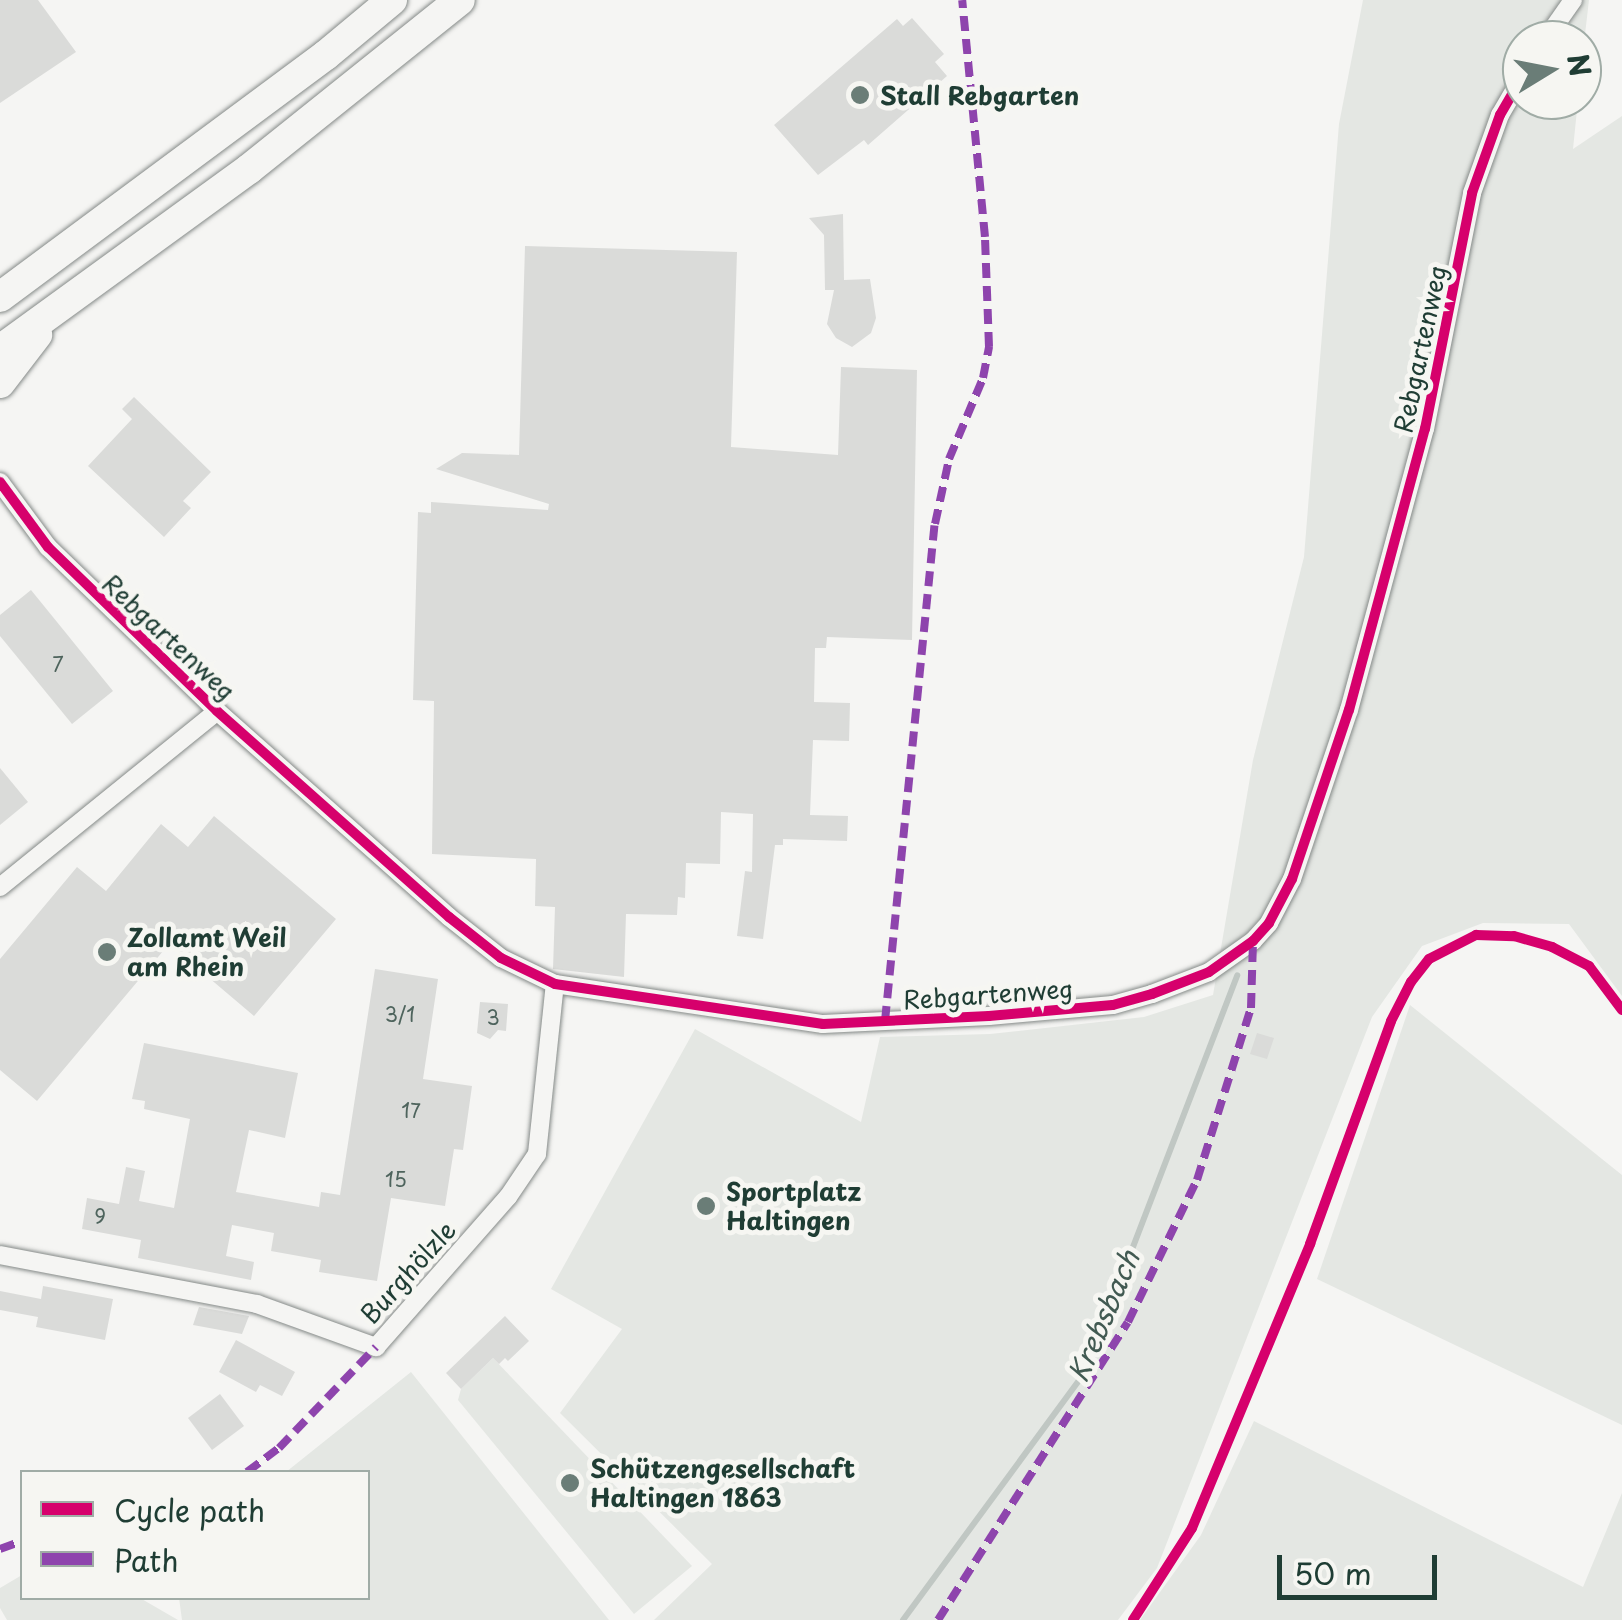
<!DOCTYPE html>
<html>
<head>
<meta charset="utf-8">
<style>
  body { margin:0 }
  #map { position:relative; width:1622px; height:1620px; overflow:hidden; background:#f5f5f3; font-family:"Playpen Sans",sans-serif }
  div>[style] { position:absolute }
  .green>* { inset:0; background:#e4e7e3 }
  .stream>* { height:6px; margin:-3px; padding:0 3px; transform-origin:3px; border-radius:3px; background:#c0c7c3 }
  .building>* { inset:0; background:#dadbd9 }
  .roads { filter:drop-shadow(0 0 2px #858a88) drop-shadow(0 0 2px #858a88) }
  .minor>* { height:18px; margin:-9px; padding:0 9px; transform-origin:9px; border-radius:9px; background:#f5f5f3 }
  .motorway>* { height:30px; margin:-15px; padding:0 15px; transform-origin:15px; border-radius:15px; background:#f5f5f3 }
  .quiet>* { height:8px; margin-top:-4px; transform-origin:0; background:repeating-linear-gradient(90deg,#8e44ad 0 15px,transparent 0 23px) }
  .cycleway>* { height:10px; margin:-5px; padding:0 5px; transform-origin:5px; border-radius:5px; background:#d6006c }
  .dots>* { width:28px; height:28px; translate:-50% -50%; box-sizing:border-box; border:5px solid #f6f6f2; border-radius:50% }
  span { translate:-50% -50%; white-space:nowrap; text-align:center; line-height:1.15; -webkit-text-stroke:10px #f6f6f2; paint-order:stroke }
  .number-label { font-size:20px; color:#4e645d }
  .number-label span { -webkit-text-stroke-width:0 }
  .poi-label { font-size:25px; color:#1f3d34; font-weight:700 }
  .left { translate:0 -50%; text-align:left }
  .street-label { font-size:25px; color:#1f3d34 }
  .water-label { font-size:28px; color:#425a52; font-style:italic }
  .legend { position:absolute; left:20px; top:1470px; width:350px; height:130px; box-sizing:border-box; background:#f6f6f2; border:2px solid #a0aca6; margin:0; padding:12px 18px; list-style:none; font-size:30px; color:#1f3d34 }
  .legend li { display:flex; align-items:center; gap:20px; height:50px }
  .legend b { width:50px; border:2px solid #a0aca6 }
  .north { position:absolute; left:1502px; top:20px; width:100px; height:100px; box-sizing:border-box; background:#f6f6f2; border:2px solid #a0aca6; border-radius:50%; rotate:80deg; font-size:28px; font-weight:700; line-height:40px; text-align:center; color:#1f3d34 }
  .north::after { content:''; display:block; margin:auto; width:35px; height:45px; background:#6a7d77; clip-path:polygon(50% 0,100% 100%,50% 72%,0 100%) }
  .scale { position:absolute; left:1277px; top:1555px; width:160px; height:45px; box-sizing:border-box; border:5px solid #1f3d34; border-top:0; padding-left:12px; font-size:30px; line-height:35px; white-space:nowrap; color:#1f3d34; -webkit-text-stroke:8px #f6f6f2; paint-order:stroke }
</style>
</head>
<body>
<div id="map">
  <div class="green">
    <div style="clip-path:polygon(1363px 0,1589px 0,1582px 60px,1582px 40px,1522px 40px,1522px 100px,1578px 100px,1573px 149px,1622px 116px,1622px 996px,1569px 924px,1483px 923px,1422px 946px,1372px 1017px,1157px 1568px,1118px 1620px,654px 1620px,712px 1564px,560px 1413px,622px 1329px,551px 1289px,695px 1029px,861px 1122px,880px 1037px,990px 1034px,1144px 1017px,1213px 995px,1253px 760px,1304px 557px,1339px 124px)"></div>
    <div style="clip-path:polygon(1410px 1005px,1622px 1175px,1622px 1425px,1317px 1279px)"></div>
    <div style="clip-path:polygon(493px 1358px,692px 1566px,634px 1614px,458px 1400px,461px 1389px)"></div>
    <div style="clip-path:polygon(411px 1372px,609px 1620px,182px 1620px,179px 1598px,368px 1598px,368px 1472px,286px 1472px)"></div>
    <div style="clip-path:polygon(1254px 1421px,1583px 1587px,1622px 1493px,1622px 1620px,1140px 1620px,1201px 1535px)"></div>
    <div style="clip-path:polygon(22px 1575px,22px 1598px,140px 1598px,178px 1620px,7px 1620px,0 1608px,0 1588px)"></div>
  </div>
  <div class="stream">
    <div style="left:903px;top:1620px;width:308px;rotate:-53.7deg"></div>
    <div style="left:1085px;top:1372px;width:425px;rotate:-69deg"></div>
  </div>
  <div class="building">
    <div style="clip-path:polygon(0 0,38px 0,76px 52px,0 103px)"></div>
    <div style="clip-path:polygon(912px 18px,944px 54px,935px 62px,947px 76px,868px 145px,864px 140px,818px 175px,774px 125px,897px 19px,903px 26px)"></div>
    <div style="clip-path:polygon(843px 214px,844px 280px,870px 279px,876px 318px,871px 333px,852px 347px,836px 338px,827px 324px,834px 290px,825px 290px,824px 235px,809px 218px)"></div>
    <div style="clip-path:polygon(525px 246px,737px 252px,731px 447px,838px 455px,841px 367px,917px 370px,912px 640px,827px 637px,826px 648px,815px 648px,814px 702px,850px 703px,849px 741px,813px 740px,810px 815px,848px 816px,847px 841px,783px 839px,783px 845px,775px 845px,763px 939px,737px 936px,745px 871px,752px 872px,753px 814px,721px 812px,720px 864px,686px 863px,685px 898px,678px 897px,677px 915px,626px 914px,624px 977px,553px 969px,555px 907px,535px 906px,536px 859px,432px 854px,434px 701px,413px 700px,418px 512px,431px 513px,431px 502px,548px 510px,549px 504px,436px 469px,462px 453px,519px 455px)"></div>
    <div style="clip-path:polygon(134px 397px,211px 472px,183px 501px,191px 508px,164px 537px,88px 466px,132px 419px,122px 409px)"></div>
    <div style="clip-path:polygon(31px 590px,113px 691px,72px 724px,0 636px,0 615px)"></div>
    <div style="clip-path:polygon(0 768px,28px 802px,0 825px)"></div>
    <div style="clip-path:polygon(214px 816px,336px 919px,254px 1016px,169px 944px,37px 1101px,0 1070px,0 959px,77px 867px,106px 891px,161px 824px,188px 847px)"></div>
    <div style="clip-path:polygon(375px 969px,438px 979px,423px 1079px,472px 1086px,463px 1150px,454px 1149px,445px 1206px,391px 1198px,377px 1281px,319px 1272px,321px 1260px,271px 1251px,274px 1233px,232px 1225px,226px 1256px,254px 1262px,251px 1280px,138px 1258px,141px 1240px,82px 1229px,87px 1198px,119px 1204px,126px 1167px,145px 1171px,139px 1201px,174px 1208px,190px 1119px,144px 1109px,145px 1101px,132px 1099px,144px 1043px,298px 1073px,285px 1138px,249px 1130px,236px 1192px,319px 1207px,321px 1192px,340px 1195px)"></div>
    <div style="clip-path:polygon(480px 1002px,508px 1004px,506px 1031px,498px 1030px,490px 1039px,477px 1033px)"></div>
    <div style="clip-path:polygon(1257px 1033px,1274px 1038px,1267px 1059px,1250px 1054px)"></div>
    <div style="clip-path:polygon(43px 1286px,113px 1299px,105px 1340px,36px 1327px,38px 1317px,0 1310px,0 1291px,41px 1299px)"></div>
    <div style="clip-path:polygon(199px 1307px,249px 1316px,242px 1334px,193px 1325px)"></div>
    <div style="clip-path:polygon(505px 1316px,529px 1341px,508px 1361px,505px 1358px,499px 1364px,493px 1358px,461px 1389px,446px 1373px)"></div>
    <div style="clip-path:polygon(236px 1340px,295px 1372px,282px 1396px,260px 1385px,256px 1392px,219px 1372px)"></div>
    <div style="clip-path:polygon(220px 1394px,244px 1426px,212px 1450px,188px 1418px)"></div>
  </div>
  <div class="roads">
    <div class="minor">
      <div style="left:1545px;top:40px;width:49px;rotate:-55deg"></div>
      <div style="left:0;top:482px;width:81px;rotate:53.6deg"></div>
      <div style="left:48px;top:547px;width:235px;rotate:44.1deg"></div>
      <div style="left:217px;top:711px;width:310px;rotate:41.6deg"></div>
      <div style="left:449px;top:917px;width:66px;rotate:38.3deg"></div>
      <div style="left:501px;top:958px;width:60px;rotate:25.7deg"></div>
      <div style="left:555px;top:984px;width:271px;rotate:8.5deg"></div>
      <div style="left:823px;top:1024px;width:166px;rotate:-2.8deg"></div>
      <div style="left:989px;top:1016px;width:124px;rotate:-5.1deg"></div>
      <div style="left:1113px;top:1005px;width:41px;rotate:-15.8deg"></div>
      <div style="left:1152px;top:994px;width:61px;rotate:-21.1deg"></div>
      <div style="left:1209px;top:972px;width:54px;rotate:-35.2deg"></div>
      <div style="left:1253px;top:941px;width:24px;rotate:-48deg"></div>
      <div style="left:1269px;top:923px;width:50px;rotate:-62.4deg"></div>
      <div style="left:1292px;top:879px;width:178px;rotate:-71.4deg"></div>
      <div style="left:1349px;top:710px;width:291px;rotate:-74.9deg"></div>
      <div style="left:1425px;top:429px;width:241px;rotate:-78.7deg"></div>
      <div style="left:1472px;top:193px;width:83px;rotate:-70.3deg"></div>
      <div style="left:1500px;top:115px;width:44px;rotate:-59.9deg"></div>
      <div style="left:0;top:887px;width:279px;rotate:-39deg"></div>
      <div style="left:0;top:1255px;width:262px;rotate:10.8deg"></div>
      <div style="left:257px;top:1304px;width:127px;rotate:19.9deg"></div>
      <div style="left:376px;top:1347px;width:200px;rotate:-48.7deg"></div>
      <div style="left:508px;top:1197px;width:52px;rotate:-56deg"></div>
      <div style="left:537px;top:1154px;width:171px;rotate:-84deg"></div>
    </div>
    <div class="motorway">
      <div style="left:0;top:297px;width:406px;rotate:-36.6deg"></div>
      <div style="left:326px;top:55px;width:86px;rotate:-39.8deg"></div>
      <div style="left:0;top:350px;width:308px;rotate:-36deg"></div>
      <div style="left:249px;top:169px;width:270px;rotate:-38.7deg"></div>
      <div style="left:0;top:383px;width:61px;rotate:-52.4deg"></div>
    </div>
  </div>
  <div class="quiet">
    <div style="left:885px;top:1021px;width:500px;rotate:-84.3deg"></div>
    <div style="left:935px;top:524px;width:66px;rotate:-77.8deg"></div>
    <div style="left:949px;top:459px;width:88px;rotate:-67.2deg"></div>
    <div style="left:983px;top:378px;width:32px;rotate:-79deg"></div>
    <div style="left:989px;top:347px;width:110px;rotate:-92.1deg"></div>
    <div style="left:985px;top:237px;width:238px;rotate:-95.5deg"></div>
    <div style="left:247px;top:1472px;width:40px;rotate:-37deg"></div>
    <div style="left:279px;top:1448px;width:140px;rotate:-46.2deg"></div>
    <div style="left:0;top:1549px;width:23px;rotate:-20deg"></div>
    <div style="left:938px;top:1620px;width:353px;rotate:-57.5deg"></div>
    <div style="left:1128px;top:1322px;width:158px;rotate:-64.1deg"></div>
    <div style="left:1197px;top:1180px;width:180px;rotate:-72.6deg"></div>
    <div style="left:1251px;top:1008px;width:67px;rotate:-88.3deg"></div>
  </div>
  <div class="cycleway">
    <div style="left:0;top:482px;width:81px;rotate:53.6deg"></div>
    <div style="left:48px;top:547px;width:235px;rotate:44.1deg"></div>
    <div style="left:217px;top:711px;width:310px;rotate:41.6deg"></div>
    <div style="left:449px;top:917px;width:66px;rotate:38.3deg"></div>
    <div style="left:501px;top:958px;width:60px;rotate:25.7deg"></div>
    <div style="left:555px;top:984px;width:271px;rotate:8.5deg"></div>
    <div style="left:823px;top:1024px;width:166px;rotate:-2.8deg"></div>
    <div style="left:989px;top:1016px;width:124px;rotate:-5.1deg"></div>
    <div style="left:1113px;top:1005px;width:41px;rotate:-15.8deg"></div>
    <div style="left:1152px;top:994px;width:61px;rotate:-21.1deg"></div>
    <div style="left:1209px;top:972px;width:54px;rotate:-35.2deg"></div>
    <div style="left:1253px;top:941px;width:24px;rotate:-48deg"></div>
    <div style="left:1269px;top:923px;width:50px;rotate:-62.4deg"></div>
    <div style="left:1292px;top:879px;width:178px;rotate:-71.4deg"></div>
    <div style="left:1349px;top:710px;width:291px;rotate:-74.9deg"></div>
    <div style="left:1425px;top:429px;width:241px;rotate:-78.7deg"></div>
    <div style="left:1472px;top:193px;width:83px;rotate:-70.3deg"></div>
    <div style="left:1500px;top:115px;width:44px;rotate:-59.9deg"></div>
    <div style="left:1133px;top:1620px;width:109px;rotate:-57.3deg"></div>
    <div style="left:1192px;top:1528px;width:308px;rotate:-67.4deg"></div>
    <div style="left:1310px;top:1244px;width:237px;rotate:-70deg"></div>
    <div style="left:1391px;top:1021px;width:44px;rotate:-62.9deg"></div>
    <div style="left:1411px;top:982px;width:29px;rotate:-52deg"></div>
    <div style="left:1429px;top:959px;width:53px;rotate:-27.1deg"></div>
    <div style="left:1476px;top:935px;width:38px;rotate:2deg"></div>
    <div style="left:1514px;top:936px;width:40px;rotate:16deg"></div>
    <div style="left:1552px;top:947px;width:42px;rotate:27.2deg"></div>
    <div style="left:1589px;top:966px;width:55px;rotate:53.1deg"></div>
  </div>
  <div class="dots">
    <div style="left:860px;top:95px;background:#6a7d77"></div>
    <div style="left:107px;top:952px;background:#6a7d77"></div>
    <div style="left:706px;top:1206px;background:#6a7d77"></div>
    <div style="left:570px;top:1483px;background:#6a7d77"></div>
  </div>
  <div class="number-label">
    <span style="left:58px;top:664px">7</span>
    <span style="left:400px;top:1014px">3/1</span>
    <span style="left:493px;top:1017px">3</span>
    <span style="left:411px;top:1110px">17</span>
    <span style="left:396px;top:1179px">15</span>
    <span style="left:100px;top:1216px">9</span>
  </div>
  <div class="poi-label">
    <span class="left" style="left:880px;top:95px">Stall Rebgarten</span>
    <span class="left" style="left:127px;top:952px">Zollamt Weil<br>am Rhein</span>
    <span class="left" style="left:726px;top:1206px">Sportplatz<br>Haltingen</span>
    <span class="left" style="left:590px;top:1483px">Schützengesellschaft<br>Haltingen 1863</span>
  </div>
  <div class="street-label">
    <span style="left:1420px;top:349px;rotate:-78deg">Rebgartenweg</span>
    <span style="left:169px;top:637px;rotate:43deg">Rebgartenweg</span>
    <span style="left:988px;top:994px;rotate:-4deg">Rebgartenweg</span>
    <span style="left:408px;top:1272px;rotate:-48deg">Burghölzle</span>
  </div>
  <div class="water-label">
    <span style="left:1103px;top:1316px;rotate:-67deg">Krebsbach</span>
  </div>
  <ul class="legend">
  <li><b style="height:12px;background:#d6006c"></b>Cycle path</li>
  <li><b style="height:12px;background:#8e44ad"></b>Path</li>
  </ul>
  <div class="north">N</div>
  <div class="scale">50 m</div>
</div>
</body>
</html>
